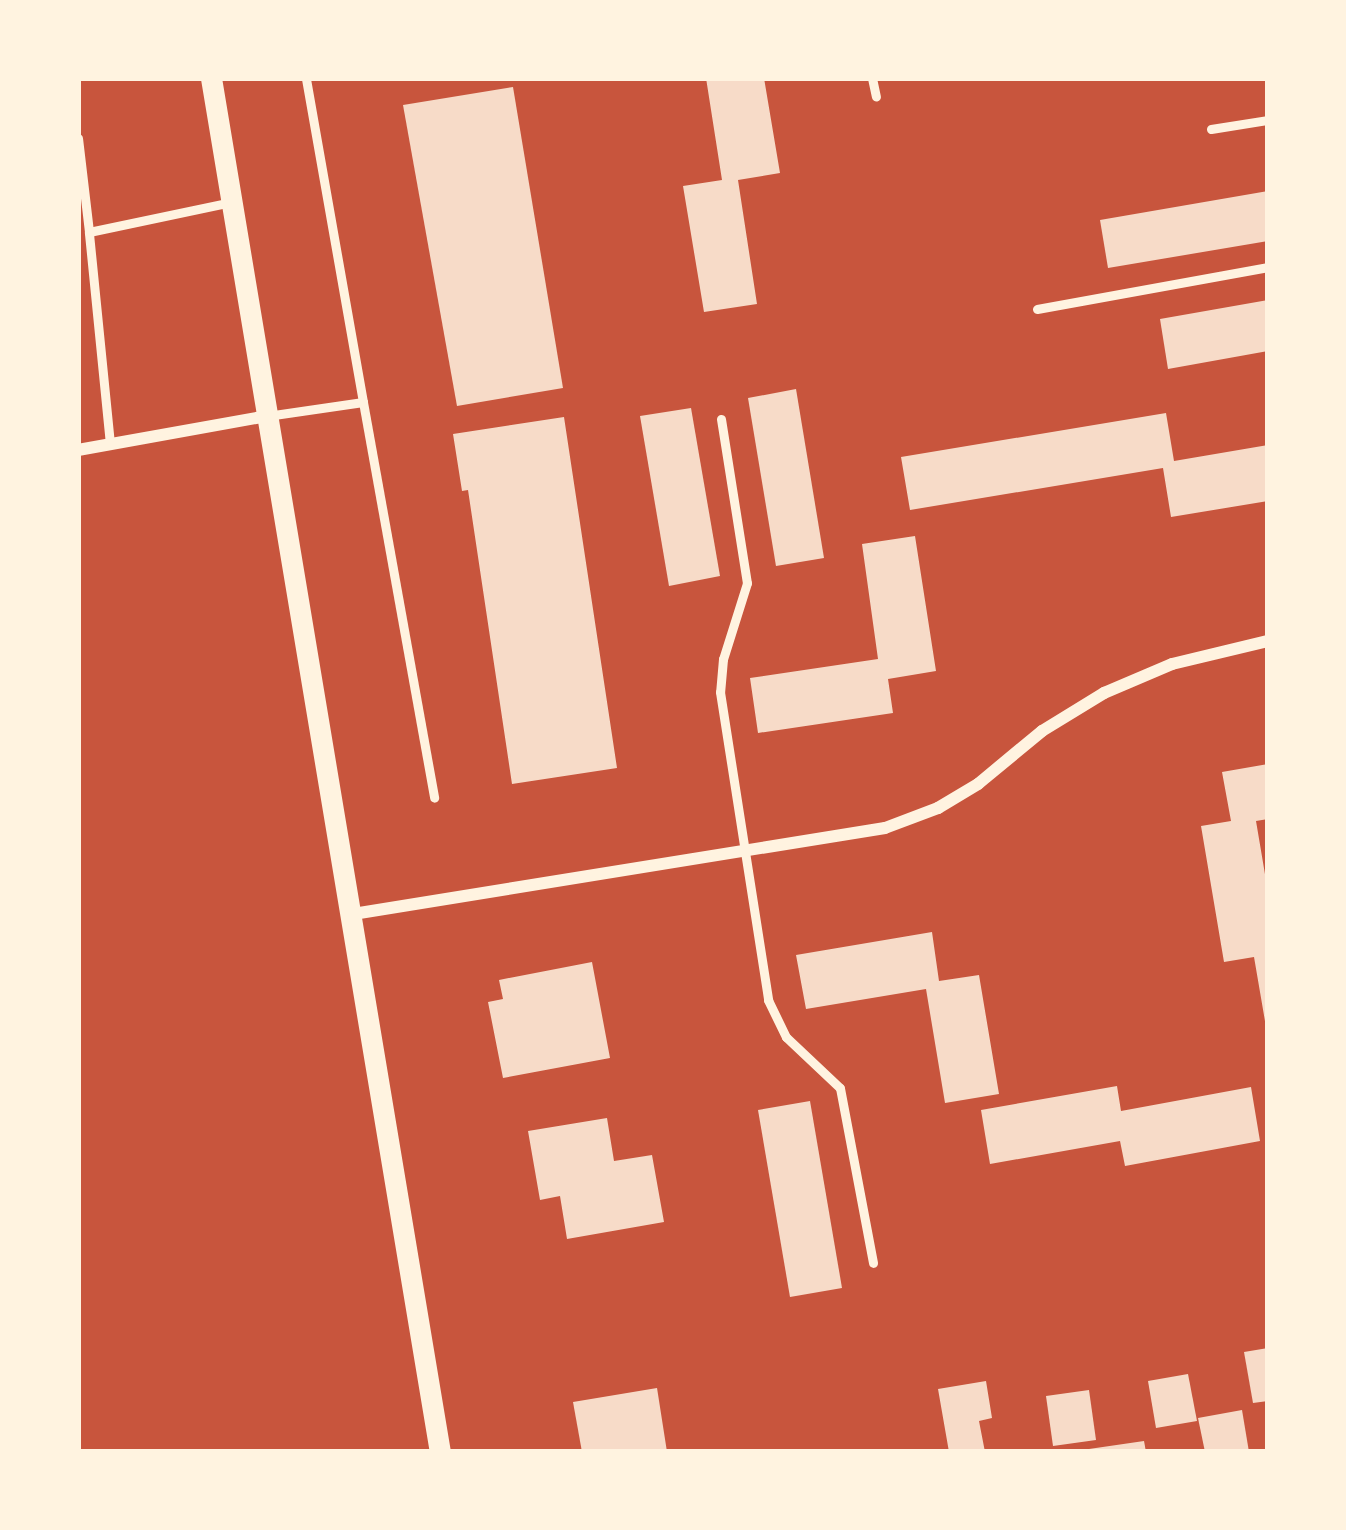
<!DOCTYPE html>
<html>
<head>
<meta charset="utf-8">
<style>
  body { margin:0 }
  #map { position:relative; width:1346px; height:1530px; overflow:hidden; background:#c8553d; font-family:Commissioner,sans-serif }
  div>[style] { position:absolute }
  .building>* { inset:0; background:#f7dbc8 }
  .service>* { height:9px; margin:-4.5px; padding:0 4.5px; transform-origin:4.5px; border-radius:4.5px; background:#fff3e0 }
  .minor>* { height:12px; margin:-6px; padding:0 6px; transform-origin:6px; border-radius:6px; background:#fff3e0 }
  .tertiary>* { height:21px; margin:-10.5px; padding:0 10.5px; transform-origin:10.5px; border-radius:10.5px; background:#fff3e0 }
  span { translate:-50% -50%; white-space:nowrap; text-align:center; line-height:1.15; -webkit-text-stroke:10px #fff3e0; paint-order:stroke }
  .frame { position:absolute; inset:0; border:81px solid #fff3e0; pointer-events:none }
</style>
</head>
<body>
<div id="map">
  <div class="building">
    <div style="clip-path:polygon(706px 78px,764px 78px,780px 173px,738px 180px,757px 304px,704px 312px,683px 186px,722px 180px)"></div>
    <div style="clip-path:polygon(513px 87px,563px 388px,457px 406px,403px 105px)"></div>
    <div style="clip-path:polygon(1268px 191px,1268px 241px,1108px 268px,1100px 220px)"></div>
    <div style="clip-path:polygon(1268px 300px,1268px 351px,1168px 369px,1160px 319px)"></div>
    <div style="clip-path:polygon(796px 389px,824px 558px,776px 566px,748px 398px)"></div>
    <div style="clip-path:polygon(691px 408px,720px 576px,669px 586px,640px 416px)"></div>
    <div style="clip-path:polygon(1166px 413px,1174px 461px,1268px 445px,1268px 501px,1171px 517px,1163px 468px,910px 510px,901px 457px)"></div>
    <div style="clip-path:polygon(564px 417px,617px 768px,512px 784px,468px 490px,462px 491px,453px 434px)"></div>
    <div style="clip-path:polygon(915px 536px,936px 671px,888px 679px,893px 713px,758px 733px,750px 678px,878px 659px,862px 544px)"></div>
    <div style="clip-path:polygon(1268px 764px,1268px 819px,1256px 821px,1268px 892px,1266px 1027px,1254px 957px,1224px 962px,1201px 826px,1231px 821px,1222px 772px)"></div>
    <div style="clip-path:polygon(932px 932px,939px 981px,979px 975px,999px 1094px,945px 1103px,926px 989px,806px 1009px,796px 955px)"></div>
    <div style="clip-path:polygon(592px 962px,610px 1058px,503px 1078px,488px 1002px,503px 999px,499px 980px)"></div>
    <div style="clip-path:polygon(1117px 1086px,1121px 1111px,1251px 1087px,1260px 1141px,1125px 1166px,1120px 1141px,990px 1164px,981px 1110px)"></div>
    <div style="clip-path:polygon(810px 1101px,842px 1288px,790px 1297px,758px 1110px)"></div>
    <div style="clip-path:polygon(607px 1118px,614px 1161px,652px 1155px,664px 1222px,567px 1239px,560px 1196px,540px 1200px,528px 1131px)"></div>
    <div style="clip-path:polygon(1268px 1348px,1268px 1401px,1253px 1403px,1244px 1352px)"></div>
    <div style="clip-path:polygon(1188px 1374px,1197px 1421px,1156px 1428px,1148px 1381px)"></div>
    <div style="clip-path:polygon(986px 1381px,992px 1418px,979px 1421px,985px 1452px,949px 1452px,938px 1389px)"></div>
    <div style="clip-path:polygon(657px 1388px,667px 1452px,582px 1452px,573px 1402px)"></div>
    <div style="clip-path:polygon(1089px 1390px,1096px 1440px,1053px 1446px,1046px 1396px)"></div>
    <div style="clip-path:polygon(1242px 1410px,1249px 1452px,1205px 1452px,1198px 1418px)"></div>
    <div style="clip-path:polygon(1144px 1441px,1146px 1452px,1090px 1452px,1089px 1449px)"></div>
  </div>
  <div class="service">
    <div style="left:872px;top:78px;width:19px;rotate:78deg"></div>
    <div style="left:1211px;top:129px;width:58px;rotate:-9deg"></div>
    <div style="left:78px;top:138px;width:95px;rotate:83.3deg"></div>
    <div style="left:1037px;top:309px;width:235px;rotate:-10.3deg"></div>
    <div style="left:363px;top:402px;width:402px;rotate:79.8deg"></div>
    <div style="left:267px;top:416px;width:97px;rotate:-8.3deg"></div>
    <div style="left:363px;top:402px;width:329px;rotate:-100deg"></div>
    <div style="left:721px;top:419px;width:166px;rotate:81deg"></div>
    <div style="left:747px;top:583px;width:80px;rotate:107.5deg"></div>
    <div style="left:723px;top:659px;width:33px;rotate:95deg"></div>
    <div style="left:720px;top:692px;width:312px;rotate:81.1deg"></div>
    <div style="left:768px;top:1000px;width:41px;rotate:64.1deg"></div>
    <div style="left:786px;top:1037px;width:74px;rotate:43.4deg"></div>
    <div style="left:840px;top:1088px;width:178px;rotate:79.3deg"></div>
    <div style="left:110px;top:444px;width:213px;rotate:-95.7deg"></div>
    <div style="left:89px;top:232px;width:145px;rotate:-11.9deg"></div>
  </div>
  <div class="minor">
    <div style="left:78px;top:450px;width:192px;rotate:-10.2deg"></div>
    <div style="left:347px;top:915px;width:545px;rotate:-9.19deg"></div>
    <div style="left:885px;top:828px;width:57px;rotate:-20.7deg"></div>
    <div style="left:938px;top:808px;width:47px;rotate:-31deg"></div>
    <div style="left:978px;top:784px;width:83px;rotate:-39.6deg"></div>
    <div style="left:1042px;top:731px;width:73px;rotate:-31.5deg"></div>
    <div style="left:1104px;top:693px;width:74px;rotate:-23.1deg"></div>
    <div style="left:1172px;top:664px;width:99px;rotate:-13.5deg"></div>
  </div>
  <div class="tertiary">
    <div style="left:211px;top:78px;width:1393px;rotate:80.54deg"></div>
  </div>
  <div class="frame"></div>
</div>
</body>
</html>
